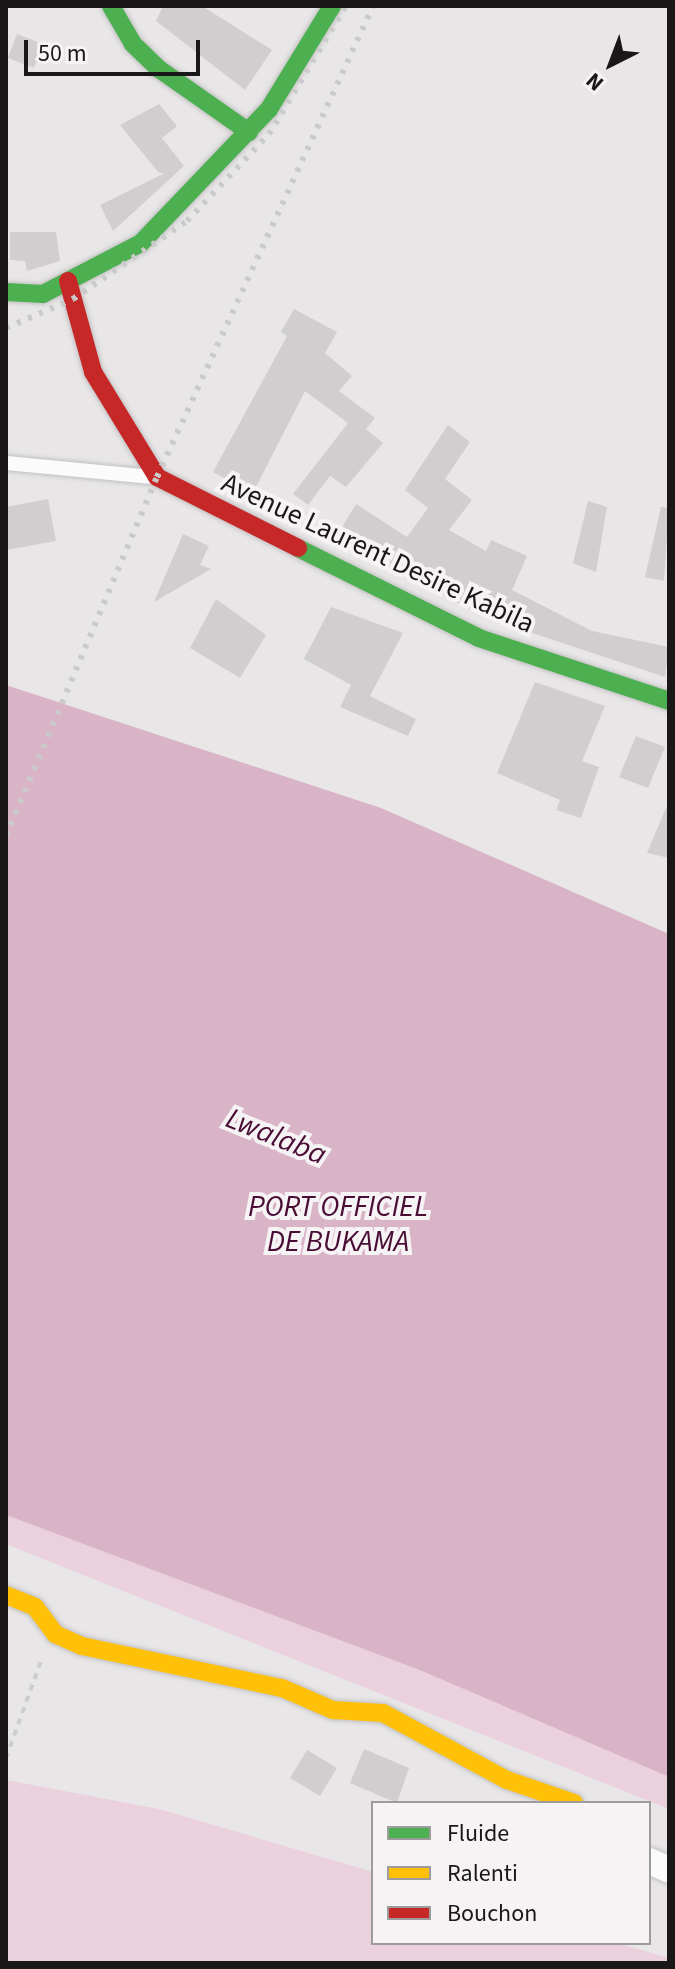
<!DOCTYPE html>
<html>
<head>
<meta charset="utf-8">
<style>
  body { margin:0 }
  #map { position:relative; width:675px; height:1969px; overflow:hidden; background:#e8e6e7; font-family:"Source Sans 3",sans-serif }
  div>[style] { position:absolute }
  .green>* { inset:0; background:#ebd0de }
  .water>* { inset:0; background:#d9b4c7 }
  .building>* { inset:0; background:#d0cecf }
  .path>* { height:4px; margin-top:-2px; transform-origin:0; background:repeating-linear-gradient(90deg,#cecdce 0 6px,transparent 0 12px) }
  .roads { filter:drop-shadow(0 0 2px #c3c1c2) drop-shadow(0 0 2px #c3c1c2) }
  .lane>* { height:14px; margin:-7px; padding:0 7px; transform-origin:7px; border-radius:7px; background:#fcfbfb }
  .street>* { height:26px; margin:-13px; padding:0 13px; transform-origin:13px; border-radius:13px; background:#fcfbfb }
  .fast>* { height:18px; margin:-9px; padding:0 9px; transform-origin:9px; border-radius:9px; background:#4caf50 }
  .slow>* { height:18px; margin:-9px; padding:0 9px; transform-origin:9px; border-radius:9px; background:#ffc107 }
  .jam>* { height:18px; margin:-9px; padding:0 9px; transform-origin:9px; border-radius:9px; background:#c62828 }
  .rail>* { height:6px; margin-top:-3px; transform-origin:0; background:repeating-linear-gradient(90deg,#cbcaca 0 4px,transparent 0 12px) }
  span { translate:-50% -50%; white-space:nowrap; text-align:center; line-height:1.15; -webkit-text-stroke:8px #f6f3f5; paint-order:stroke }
  .street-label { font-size:28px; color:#191718 }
  .water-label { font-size:30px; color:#490c34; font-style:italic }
  .frame { position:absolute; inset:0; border:8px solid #191718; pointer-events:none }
  .legend { position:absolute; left:371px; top:1801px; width:280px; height:144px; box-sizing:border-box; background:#f6f3f5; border:2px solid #9e9b9d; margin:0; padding:10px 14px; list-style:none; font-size:24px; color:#191718 }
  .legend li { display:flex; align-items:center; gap:16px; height:40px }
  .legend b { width:40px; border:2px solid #9e9b9d }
  .north { position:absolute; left:571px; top:24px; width:80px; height:80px; -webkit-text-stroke:6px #f6f3f5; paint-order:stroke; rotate:222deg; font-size:22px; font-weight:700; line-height:32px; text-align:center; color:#191718 }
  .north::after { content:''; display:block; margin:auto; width:28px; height:36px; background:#191718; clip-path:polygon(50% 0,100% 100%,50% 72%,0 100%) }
  .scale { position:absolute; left:24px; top:40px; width:176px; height:36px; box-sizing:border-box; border:4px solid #191718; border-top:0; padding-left:10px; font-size:24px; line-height:28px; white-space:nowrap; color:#191718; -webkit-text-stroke:6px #f6f3f5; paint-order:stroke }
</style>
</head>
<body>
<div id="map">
  <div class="green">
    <div style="clip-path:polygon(6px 1515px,417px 1669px,669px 1777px,669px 1809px,6px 1544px)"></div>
    <div style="clip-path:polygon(6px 1780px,159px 1809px,373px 1872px,373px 1943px,617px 1943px,669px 1958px,669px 1963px,6px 1963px)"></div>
  </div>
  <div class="water">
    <div style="clip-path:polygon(6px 685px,381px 808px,669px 934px,669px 1777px,417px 1669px,6px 1515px)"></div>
  </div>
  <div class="building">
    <div style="clip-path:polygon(163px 6px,202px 6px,272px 50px,245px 90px,156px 21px)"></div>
    <div style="clip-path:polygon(17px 34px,43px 44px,34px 68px,8px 58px)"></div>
    <div style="clip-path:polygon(159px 104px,177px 126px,162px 138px,184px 166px,113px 231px,100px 205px,165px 173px,159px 173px,120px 125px)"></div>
    <div style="clip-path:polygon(10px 232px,56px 232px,60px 261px,27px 271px,25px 261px,10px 260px)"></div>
    <div style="clip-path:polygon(294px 309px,337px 332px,325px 353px,352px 376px,339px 391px,375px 418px,366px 429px,383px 443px,346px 487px,330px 476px,308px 505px,293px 494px,348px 423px,305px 391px,253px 493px,213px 472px,287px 336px,281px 332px)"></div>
    <div style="clip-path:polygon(448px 425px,470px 442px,445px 479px,472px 500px,449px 530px,486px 551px,491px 540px,527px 556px,512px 590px,592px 631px,669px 647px,665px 677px,523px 630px,525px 625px,476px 600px,471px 610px,335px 539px,356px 504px,407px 537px,428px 508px,405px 490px)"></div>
    <div style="clip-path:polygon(48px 499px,56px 541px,6px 550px,6px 507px)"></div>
    <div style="clip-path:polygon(588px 501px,607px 507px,596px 572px,573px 563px)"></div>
    <div style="clip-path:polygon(661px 507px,669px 508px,664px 581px,645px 577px)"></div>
    <div style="clip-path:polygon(183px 534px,209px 546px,200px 565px,211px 569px,154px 602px)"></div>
    <div style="clip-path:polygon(216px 599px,266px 635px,240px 678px,190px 648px)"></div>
    <div style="clip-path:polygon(331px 607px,403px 633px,370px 696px,416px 719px,408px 736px,340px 707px,351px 685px,304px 659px)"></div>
    <div style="clip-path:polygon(535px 682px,605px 706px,582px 761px,599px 767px,581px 818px,556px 810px,560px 800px,497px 773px)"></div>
    <div style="clip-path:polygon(636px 736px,665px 747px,648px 788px,619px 777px)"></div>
    <div style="clip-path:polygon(669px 801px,669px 858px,647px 853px)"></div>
    <div style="clip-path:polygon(364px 1749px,409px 1768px,397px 1803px,350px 1783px)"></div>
    <div style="clip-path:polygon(307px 1750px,337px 1768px,320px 1796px,290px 1778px)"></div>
  </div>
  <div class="path">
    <div style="left:6px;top:1758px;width:103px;rotate:-70.2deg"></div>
  </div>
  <div class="roads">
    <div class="lane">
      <div style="left:6px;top:463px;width:147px;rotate:5.5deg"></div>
    </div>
    <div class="street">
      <div style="left:649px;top:1861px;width:22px;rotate:24deg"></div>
    </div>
    <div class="fast">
      <div style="left:111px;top:6px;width:44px;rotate:59.9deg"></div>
      <div style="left:133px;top:44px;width:36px;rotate:44deg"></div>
      <div style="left:159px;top:69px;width:110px;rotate:35deg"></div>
      <div style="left:6px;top:292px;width:37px;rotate:3deg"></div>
      <div style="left:43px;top:294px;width:110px;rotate:-27.5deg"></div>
      <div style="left:141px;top:243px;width:185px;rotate:-46.3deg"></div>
      <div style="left:269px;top:109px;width:121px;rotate:-58.5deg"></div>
      <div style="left:298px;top:548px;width:202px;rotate:26.4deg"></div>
      <div style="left:479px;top:638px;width:200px;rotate:18.3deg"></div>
    </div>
    <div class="slow">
      <div style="left:6px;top:1595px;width:31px;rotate:22deg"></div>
      <div style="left:35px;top:1607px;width:34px;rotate:53deg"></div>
      <div style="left:55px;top:1634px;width:30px;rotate:24deg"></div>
      <div style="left:82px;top:1646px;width:204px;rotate:11.9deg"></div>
      <div style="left:282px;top:1688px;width:56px;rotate:23.3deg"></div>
      <div style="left:333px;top:1710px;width:50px;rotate:3.4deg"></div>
      <div style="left:383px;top:1713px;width:141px;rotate:28.4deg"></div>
      <div style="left:507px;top:1780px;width:71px;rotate:18.9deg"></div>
    </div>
    <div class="jam">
      <div style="left:68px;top:281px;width:94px;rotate:74.6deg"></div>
      <div style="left:93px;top:372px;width:123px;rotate:58.6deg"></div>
      <div style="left:157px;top:477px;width:158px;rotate:26.7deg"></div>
    </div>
  </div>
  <div class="rail">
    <div style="left:6px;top:328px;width:73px;rotate:-23.4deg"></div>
    <div style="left:73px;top:299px;width:138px;rotate:-34.4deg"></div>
    <div style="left:187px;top:221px;width:120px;rotate:-46.7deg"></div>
    <div style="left:269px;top:134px;width:149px;rotate:-59deg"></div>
    <div style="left:6px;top:836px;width:389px;rotate:-67.2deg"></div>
    <div style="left:157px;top:477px;width:518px;rotate:-65.36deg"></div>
  </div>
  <div class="street-label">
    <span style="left:378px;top:553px;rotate:25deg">Avenue Laurent Desire Kabila</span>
  </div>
  <div class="water-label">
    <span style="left:276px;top:1137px;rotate:22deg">Lwalaba</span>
    <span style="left:338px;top:1224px">PORT OFFICIEL<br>DE BUKAMA</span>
  </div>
  <div class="frame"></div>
  <ul class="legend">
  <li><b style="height:10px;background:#4caf50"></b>Fluide</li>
  <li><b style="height:10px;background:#ffc107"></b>Ralenti</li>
  <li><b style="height:10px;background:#c62828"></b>Bouchon</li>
  </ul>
  <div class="north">N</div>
  <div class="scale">50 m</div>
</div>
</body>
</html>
